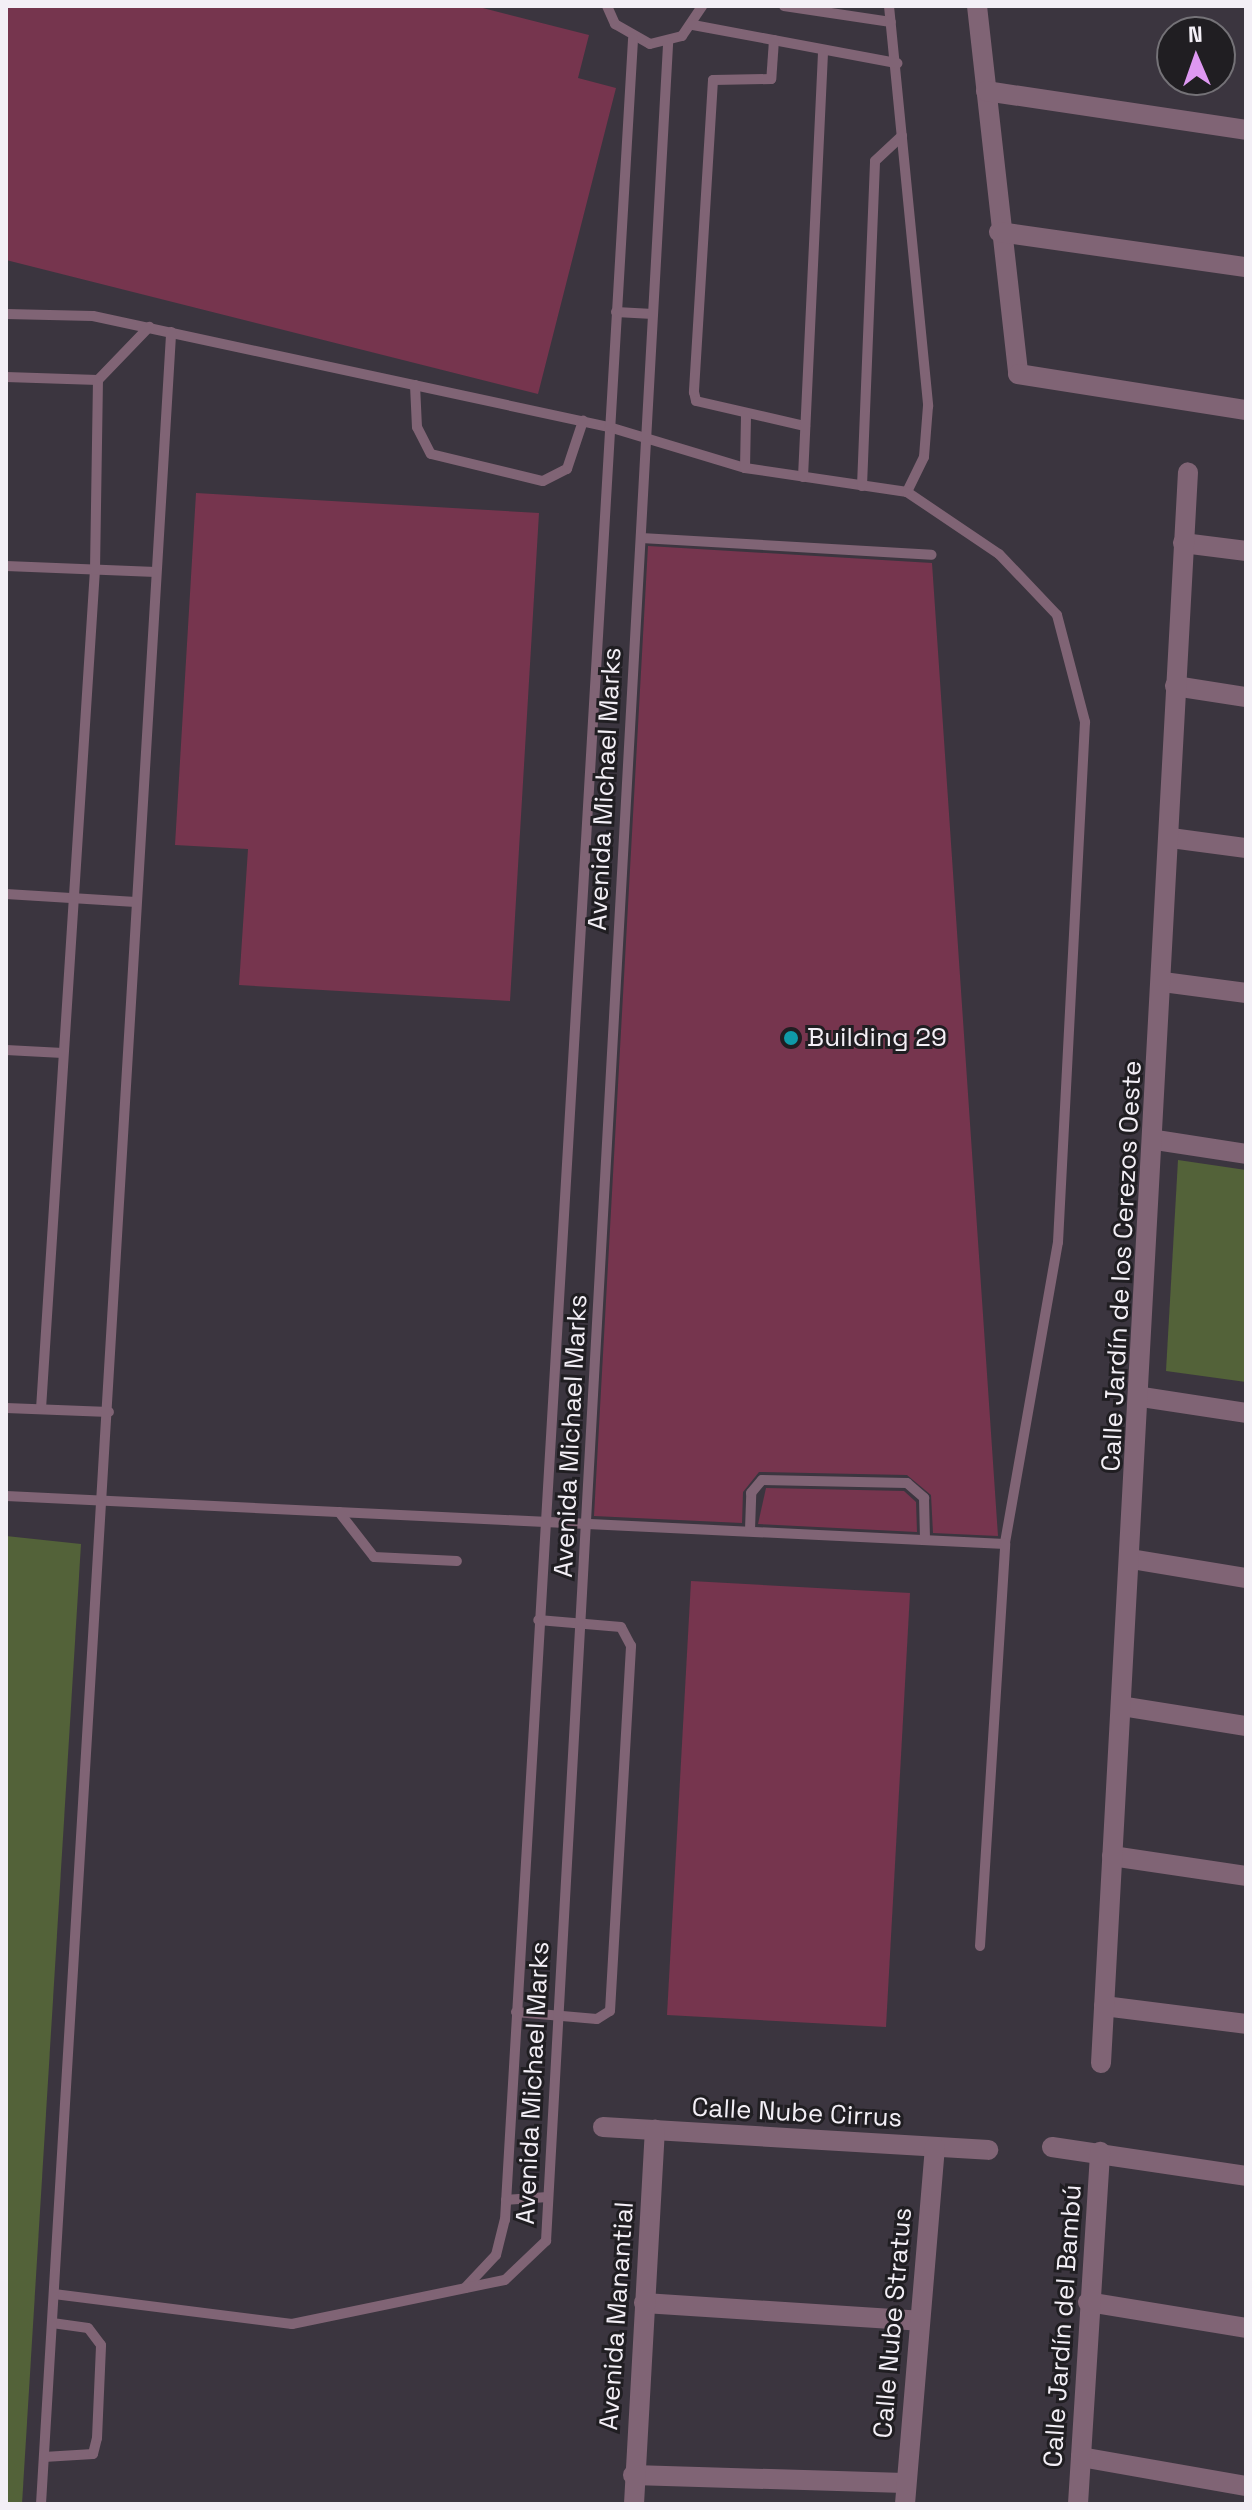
<!DOCTYPE html>
<html>
<head>
<meta charset="utf-8">
<style>
  body { margin:0 }
  #map { position:relative; width:1252px; height:2510px; overflow:hidden; background:#3b353f; font-family:"Space Grotesk",sans-serif }
  div>[style] { position:absolute }
  .green>* { inset:0; background:#536239 }
  .building>* { inset:0; background:#76354e }
  .lane>* { height:10px; margin:-5px; padding:0 5px; transform-origin:5px; border-radius:5px; background:#806475 }
  .street>* { height:20px; margin:-10px; padding:0 10px; transform-origin:10px; border-radius:10px; background:#806475 }
  .dots>* { width:22px; height:22px; translate:-50% -50%; box-sizing:border-box; border:4px solid #201e22; border-radius:50% }
  span { translate:-50% -50%; white-space:nowrap; text-align:center; line-height:1.15; -webkit-text-stroke:6px #201e22; paint-order:stroke }
  .street-label { font-size:26px; color:#f3eff6 }
  .poi-label { font-size:26px; color:#f3eff6 }
  .left { translate:0 -50%; text-align:left }
  .frame { position:absolute; inset:0; border:8px solid #f3eff6; pointer-events:none }
  .north { position:absolute; left:1156px; top:16px; width:80px; height:80px; box-sizing:border-box; background:#201e22; border:2px solid #747277; border-radius:50%; rotate:358deg; font-size:22px; font-weight:700; line-height:32px; text-align:center; color:#f3eff6 }
  .north::after { content:''; display:block; margin:auto; width:28px; height:36px; background:#de98f2; clip-path:polygon(50% 0,100% 100%,50% 72%,0 100%) }
</style>
</head>
<body>
<div id="map">
  <div class="green">
    <div style="clip-path:polygon(1178px 1160px,1246px 1170px,1246px 1382px,1166px 1371px)"></div>
    <div style="clip-path:polygon(6px 1536px,81px 1544px,22px 2504px,6px 2504px)"></div>
  </div>
  <div class="building">
    <div style="clip-path:polygon(6px 6px,475px 6px,589px 35px,578px 78px,616px 88px,538px 394px,6px 260px)"></div>
    <div style="clip-path:polygon(196px 493px,539px 513px,510px 1001px,239px 985px,248px 849px,175px 845px)"></div>
    <div style="clip-path:polygon(648px 546px,932px 563px,998px 1536px,933px 1533px,931px 1495px,907px 1475px,759px 1472px,743px 1492px,742px 1523px,594px 1516px)"></div>
    <div style="clip-path:polygon(766px 1488px,904px 1491px,916px 1502px,917px 1532px,758px 1524px)"></div>
    <div style="clip-path:polygon(691px 1581px,910px 1593px,886px 2027px,667px 2015px)"></div>
  </div>
  <div class="lane">
    <div style="left:607px;top:6px;width:20px;rotate:66deg"></div>
    <div style="left:615px;top:24px;width:40px;rotate:29.7deg"></div>
    <div style="left:650px;top:44px;width:33px;rotate:-14deg"></div>
    <div style="left:682px;top:36px;width:36px;rotate:-56deg"></div>
    <div style="left:784px;top:6px;width:108px;rotate:8.5deg"></div>
    <div style="left:889px;top:6px;width:402px;rotate:84.4deg"></div>
    <div style="left:928px;top:406px;width:51px;rotate:94.5deg"></div>
    <div style="left:924px;top:457px;width:39px;rotate:116deg"></div>
    <div style="left:693px;top:25px;width:208px;rotate:10.6deg"></div>
    <div style="left:774px;top:40px;width:39px;rotate:94deg"></div>
    <div style="left:771px;top:79px;width:58px;rotate:179deg"></div>
    <div style="left:713px;top:80px;width:313px;rotate:93.5deg"></div>
    <div style="left:694px;top:392px;width:9px;rotate:77deg"></div>
    <div style="left:696px;top:401px;width:112px;rotate:12.9deg"></div>
    <div style="left:616px;top:312px;width:37px;rotate:3deg"></div>
    <div style="left:6px;top:314px;width:87px;rotate:1.3deg"></div>
    <div style="left:93px;top:316px;width:528px;rotate:12.14deg"></div>
    <div style="left:609px;top:427px;width:142px;rotate:16.8deg"></div>
    <div style="left:745px;top:468px;width:164px;rotate:8.4deg"></div>
    <div style="left:907px;top:492px;width:111px;rotate:34deg"></div>
    <div style="left:999px;top:554px;width:84px;rotate:46.4deg"></div>
    <div style="left:1057px;top:615px;width:111px;rotate:75.3deg"></div>
    <div style="left:1085px;top:722px;width:521px;rotate:92.97deg"></div>
    <div style="left:1058px;top:1242px;width:307px;rotate:100deg"></div>
    <div style="left:1005px;top:1544px;width:1000px;rotate:-177.25deg"></div>
    <div style="left:6px;top:377px;width:92px;rotate:1.9deg"></div>
    <div style="left:98px;top:380px;width:74px;rotate:-46.1deg"></div>
    <div style="left:415px;top:385px;width:42px;rotate:87.3deg"></div>
    <div style="left:417px;top:427px;width:30px;rotate:63deg"></div>
    <div style="left:431px;top:454px;width:115px;rotate:13.6deg"></div>
    <div style="left:543px;top:481px;width:27px;rotate:-27deg"></div>
    <div style="left:567px;top:469px;width:51px;rotate:-71.6deg"></div>
    <div style="left:745px;top:468px;width:53px;rotate:-88.9deg"></div>
    <div style="left:803px;top:477px;width:427px;rotate:-87.3deg"></div>
    <div style="left:862px;top:486px;width:325px;rotate:-87.7deg"></div>
    <div style="left:875px;top:161px;width:37px;rotate:-43deg"></div>
    <div style="left:641px;top:538px;width:291px;rotate:3.3deg"></div>
    <div style="left:6px;top:566px;width:150px;rotate:2.3deg"></div>
    <div style="left:6px;top:894px;width:130px;rotate:3.5deg"></div>
    <div style="left:6px;top:1050px;width:57px;rotate:3deg"></div>
    <div style="left:6px;top:1408px;width:103px;rotate:2.2deg"></div>
    <div style="left:41px;top:1409px;width:841px;rotate:-86.32deg"></div>
    <div style="left:95px;top:570px;width:190px;rotate:-89.1deg"></div>
    <div style="left:339px;top:1512px;width:57px;rotate:52.1deg"></div>
    <div style="left:374px;top:1557px;width:83px;rotate:2.8deg"></div>
    <div style="left:750px;top:1530px;width:37px;rotate:-88deg"></div>
    <div style="left:751px;top:1493px;width:17px;rotate:-50deg"></div>
    <div style="left:762px;top:1480px;width:145px;rotate:1.2deg"></div>
    <div style="left:907px;top:1483px;width:23px;rotate:41deg"></div>
    <div style="left:924px;top:1498px;width:41px;rotate:88.6deg"></div>
    <div style="left:980px;top:1946px;width:403px;rotate:-86.4deg"></div>
    <div style="left:516px;top:2012px;width:81px;rotate:4.9deg"></div>
    <div style="left:597px;top:2019px;width:15px;rotate:-32deg"></div>
    <div style="left:610px;top:2011px;width:366px;rotate:-86.7deg"></div>
    <div style="left:631px;top:1646px;width:21px;rotate:-118deg"></div>
    <div style="left:621px;top:1627px;width:83px;rotate:-175.2deg"></div>
    <div style="left:506px;top:2200px;width:42px;rotate:-4.1deg"></div>
    <div style="left:465px;top:2288px;width:45px;rotate:-46.8deg"></div>
    <div style="left:496px;top:2255px;width:36px;rotate:-76deg"></div>
    <div style="left:505px;top:2220px;width:2185px;rotate:-86.64deg"></div>
    <div style="left:54px;top:2294px;width:240px;rotate:7.2deg"></div>
    <div style="left:292px;top:2324px;width:217px;rotate:-11.7deg"></div>
    <div style="left:505px;top:2280px;width:57px;rotate:-43.6deg"></div>
    <div style="left:546px;top:2241px;width:2202px;rotate:-86.82deg"></div>
    <div style="left:44px;top:2457px;width:49px;rotate:-3.5deg"></div>
    <div style="left:93px;top:2454px;width:16px;rotate:-76deg"></div>
    <div style="left:97px;top:2438px;width:93px;rotate:-87.5deg"></div>
    <div style="left:101px;top:2345px;width:21px;rotate:-127deg"></div>
    <div style="left:88px;top:2328px;width:36px;rotate:-172deg"></div>
    <div style="left:41px;top:2504px;width:2176px;rotate:-86.57deg"></div>
  </div>
  <div class="street">
    <div style="left:977px;top:6px;width:370px;rotate:83.6deg"></div>
    <div style="left:1018px;top:374px;width:231px;rotate:9deg"></div>
    <div style="left:986px;top:91px;width:263px;rotate:8.5deg"></div>
    <div style="left:999px;top:232px;width:249px;rotate:8.1deg"></div>
    <div style="left:1183px;top:543px;width:64px;rotate:7.2deg"></div>
    <div style="left:1175px;top:686px;width:72px;rotate:8.8deg"></div>
    <div style="left:1171px;top:838px;width:76px;rotate:7.6deg"></div>
    <div style="left:1163px;top:982px;width:84px;rotate:7.5deg"></div>
    <div style="left:1156px;top:1140px;width:91px;rotate:8.8deg"></div>
    <div style="left:1142px;top:1397px;width:105px;rotate:8.7deg"></div>
    <div style="left:1131px;top:1559px;width:117px;rotate:9.4deg"></div>
    <div style="left:1121px;top:1706px;width:127px;rotate:9.1deg"></div>
    <div style="left:1112px;top:1856px;width:135px;rotate:8.5deg"></div>
    <div style="left:1104px;top:2006px;width:143px;rotate:7.2deg"></div>
    <div style="left:1101px;top:2063px;width:1593px;rotate:-86.87deg"></div>
    <div style="left:603px;top:2127px;width:386px;rotate:3.4deg"></div>
    <div style="left:1052px;top:2147px;width:196px;rotate:8.5deg"></div>
    <div style="left:1088px;top:2302px;width:160px;rotate:9.3deg"></div>
    <div style="left:644px;top:2303px;width:276px;rotate:3.7deg"></div>
    <div style="left:1081px;top:2457px;width:168px;rotate:10deg"></div>
    <div style="left:633px;top:2475px;width:272px;rotate:1.7deg"></div>
    <div style="left:634px;top:2504px;width:375px;rotate:-86.8deg"></div>
    <div style="left:905px;top:2504px;width:358px;rotate:-85.2deg"></div>
    <div style="left:1078px;top:2504px;width:353px;rotate:-86.4deg"></div>
  </div>
  <div class="dots">
    <div style="left:791px;top:1038px;background:#0f9aa8"></div>
  </div>
  <div class="street-label">
    <span style="left:605px;top:789px;rotate:-87deg">Avenida Michael Marks</span>
    <span style="left:1122px;top:1266px;rotate:-87deg">Calle Jardín de los Cerezos Oeste</span>
    <span style="left:571px;top:1436px;rotate:-87deg">Avenida Michael Marks</span>
    <span style="left:533px;top:2083px;rotate:-87deg">Avenida Michael Marks</span>
    <span style="left:797px;top:2113px;rotate:3deg">Calle Nube Cirrus</span>
    <span style="left:617px;top:2316px;rotate:-86deg">Avenida Manantial</span>
    <span style="left:893px;top:2323px;rotate:-85deg">Calle Nube Stratus</span>
    <span style="left:1063px;top:2326px;rotate:-86deg">Calle Jardín del Bambú</span>
  </div>
  <div class="poi-label">
    <span class="left" style="left:807px;top:1038px">Building 29</span>
  </div>
  <div class="frame"></div>
  <div class="north">N</div>
</div>
</body>
</html>
